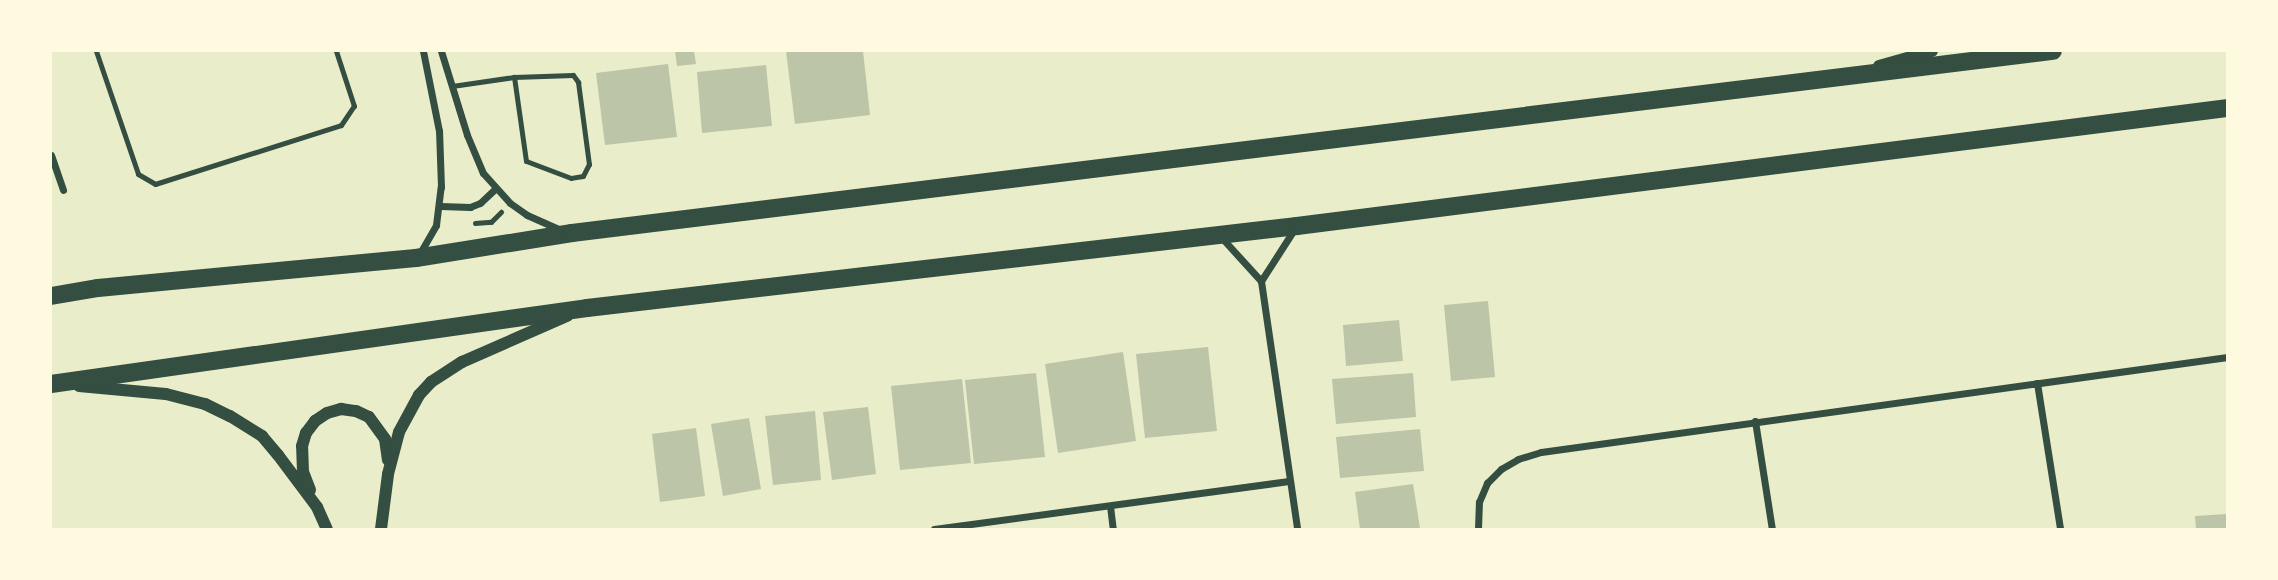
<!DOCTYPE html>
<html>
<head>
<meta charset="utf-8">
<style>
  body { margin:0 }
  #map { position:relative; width:2278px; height:580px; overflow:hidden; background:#e9edc9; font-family:Helvetica,sans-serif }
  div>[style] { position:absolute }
  .building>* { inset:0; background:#bcc5a7 }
  .path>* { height:4.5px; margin:-2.25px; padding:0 2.25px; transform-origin:2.25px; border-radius:2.25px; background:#344e41 }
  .service>* { height:5px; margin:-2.5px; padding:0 2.5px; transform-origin:2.5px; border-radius:2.5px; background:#344e41 }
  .minor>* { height:7px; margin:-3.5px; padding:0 3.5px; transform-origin:3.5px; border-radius:3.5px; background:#344e41 }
  .tertiary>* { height:12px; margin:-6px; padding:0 6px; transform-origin:6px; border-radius:6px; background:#344e41 }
  .primary>* { height:18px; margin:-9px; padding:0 9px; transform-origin:9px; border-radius:9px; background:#344e41 }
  span { translate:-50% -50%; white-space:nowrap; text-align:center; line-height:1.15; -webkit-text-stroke:6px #fefae0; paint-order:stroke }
  .frame { position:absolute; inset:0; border:52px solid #fefae0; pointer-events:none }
</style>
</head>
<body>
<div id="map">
  <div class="building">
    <div style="clip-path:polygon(675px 51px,694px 51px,696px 64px,677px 66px)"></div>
    <div style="clip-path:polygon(786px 51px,863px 51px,870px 115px,795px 124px)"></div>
    <div style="clip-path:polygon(668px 64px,677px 137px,605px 145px,596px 73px)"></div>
    <div style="clip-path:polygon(766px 65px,772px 126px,702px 133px,697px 72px)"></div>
    <div style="clip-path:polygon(1488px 301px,1495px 377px,1451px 381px,1444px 305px)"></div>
    <div style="clip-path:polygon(1399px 320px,1403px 361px,1346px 366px,1343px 325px)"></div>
    <div style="clip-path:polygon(1208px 347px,1217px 431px,1145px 438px,1136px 354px)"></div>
    <div style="clip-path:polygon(1123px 352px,1136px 441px,1058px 453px,1045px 364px)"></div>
    <div style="clip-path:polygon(1036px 373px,1045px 457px,974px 464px,965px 380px)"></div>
    <div style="clip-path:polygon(1413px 373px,1416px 417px,1336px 424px,1332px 379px)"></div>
    <div style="clip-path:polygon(962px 379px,971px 463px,900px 470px,891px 386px)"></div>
    <div style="clip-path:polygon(868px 407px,876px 474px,832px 480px,823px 412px)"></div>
    <div style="clip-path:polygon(815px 411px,821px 480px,773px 485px,765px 416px)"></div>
    <div style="clip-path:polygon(749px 418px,761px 489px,723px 496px,711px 424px)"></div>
    <div style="clip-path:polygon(696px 428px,705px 496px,660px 502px,652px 434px)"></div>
    <div style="clip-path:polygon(1420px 429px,1424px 471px,1340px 478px,1336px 437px)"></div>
    <div style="clip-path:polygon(1413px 484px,1420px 528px,1360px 529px,1355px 492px)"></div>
    <div style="clip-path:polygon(2227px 514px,2227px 529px,2196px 529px,2195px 516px)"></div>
  </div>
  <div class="path">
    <div style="left:475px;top:223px;width:16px;rotate:-4deg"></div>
    <div style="left:491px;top:222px;width:14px;rotate:-45deg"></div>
  </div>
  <div class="service">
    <div style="left:96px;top:51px;width:130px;rotate:71.1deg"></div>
    <div style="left:138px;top:174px;width:20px;rotate:30deg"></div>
    <div style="left:155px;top:184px;width:195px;rotate:-17.6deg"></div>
    <div style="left:341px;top:125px;width:23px;rotate:-56deg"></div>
    <div style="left:354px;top:106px;width:58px;rotate:-108.1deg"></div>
    <div style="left:452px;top:86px;width:63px;rotate:-8.3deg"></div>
    <div style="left:514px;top:77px;width:59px;rotate:-1.9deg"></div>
    <div style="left:573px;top:75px;width:9px;rotate:54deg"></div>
    <div style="left:578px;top:82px;width:83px;rotate:82.4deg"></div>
    <div style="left:589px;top:164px;width:13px;rotate:117deg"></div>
    <div style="left:583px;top:176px;width:12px;rotate:171deg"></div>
    <div style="left:571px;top:178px;width:48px;rotate:-159.3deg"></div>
    <div style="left:526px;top:161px;width:85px;rotate:-98.1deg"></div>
  </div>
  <div class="minor">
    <div style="left:441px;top:51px;width:88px;rotate:72.8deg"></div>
    <div style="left:467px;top:135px;width:41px;rotate:67.2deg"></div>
    <div style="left:483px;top:173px;width:40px;rotate:48deg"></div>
    <div style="left:510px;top:203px;width:21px;rotate:35deg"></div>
    <div style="left:527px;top:215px;width:37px;rotate:24deg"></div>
    <div style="left:51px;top:155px;width:37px;rotate:71deg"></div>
    <div style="left:440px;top:206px;width:30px;rotate:2deg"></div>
    <div style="left:470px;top:207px;width:11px;rotate:-22deg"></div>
    <div style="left:480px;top:203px;width:21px;rotate:-43deg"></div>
    <div style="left:1221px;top:237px;width:59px;rotate:47.7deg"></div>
    <div style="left:1261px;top:281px;width:251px;rotate:81.7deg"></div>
    <div style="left:420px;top:253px;width:32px;rotate:-60deg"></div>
    <div style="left:436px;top:225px;width:38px;rotate:-83deg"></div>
    <div style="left:441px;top:187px;width:56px;rotate:-92deg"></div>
    <div style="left:439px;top:131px;width:82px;rotate:-101.3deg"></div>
    <div style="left:1261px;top:281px;width:63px;rotate:-57.3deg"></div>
    <div style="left:2037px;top:383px;width:148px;rotate:81deg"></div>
    <div style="left:1755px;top:421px;width:109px;rotate:81.1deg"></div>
    <div style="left:1110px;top:506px;width:23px;rotate:83deg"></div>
    <div style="left:934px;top:529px;width:358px;rotate:-7.7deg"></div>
    <div style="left:1478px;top:529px;width:27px;rotate:-88deg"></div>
    <div style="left:1479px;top:502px;width:21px;rotate:-67deg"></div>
    <div style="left:1487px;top:483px;width:20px;rotate:-45deg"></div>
    <div style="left:1501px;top:469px;width:20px;rotate:-30deg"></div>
    <div style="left:1518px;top:459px;width:24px;rotate:-17deg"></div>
    <div style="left:1541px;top:452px;width:693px;rotate:-7.88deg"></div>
  </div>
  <div class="tertiary">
    <div style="left:1879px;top:66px;width:55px;rotate:-15.8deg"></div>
    <div style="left:79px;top:386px;width:87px;rotate:5.3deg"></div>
    <div style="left:166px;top:394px;width:40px;rotate:14.4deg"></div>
    <div style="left:205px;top:404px;width:28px;rotate:26deg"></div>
    <div style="left:230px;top:416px;width:38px;rotate:32deg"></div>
    <div style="left:262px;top:436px;width:25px;rotate:50deg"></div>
    <div style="left:278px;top:455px;width:65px;rotate:53.1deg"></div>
    <div style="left:317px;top:507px;width:24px;rotate:66deg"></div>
    <div style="left:310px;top:490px;width:19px;rotate:-111deg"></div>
    <div style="left:303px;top:472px;width:26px;rotate:-92deg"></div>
    <div style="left:302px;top:446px;width:14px;rotate:-73deg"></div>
    <div style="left:306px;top:433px;width:15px;rotate:-53deg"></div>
    <div style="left:315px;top:421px;width:14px;rotate:-34deg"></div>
    <div style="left:327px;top:413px;width:15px;rotate:-16deg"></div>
    <div style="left:341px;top:409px;width:15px;rotate:8deg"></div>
    <div style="left:356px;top:411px;width:14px;rotate:25deg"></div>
    <div style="left:369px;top:417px;width:27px;rotate:54deg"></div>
    <div style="left:385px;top:439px;width:21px;rotate:82deg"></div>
    <div style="left:381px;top:529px;width:55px;rotate:-82.7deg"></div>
    <div style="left:388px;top:474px;width:43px;rotate:-75.3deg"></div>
    <div style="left:399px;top:432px;width:42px;rotate:-61.6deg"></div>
    <div style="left:419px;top:395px;width:18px;rotate:-47deg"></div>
    <div style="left:431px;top:382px;width:37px;rotate:-33deg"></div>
    <div style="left:462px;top:362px;width:115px;rotate:-23.7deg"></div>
  </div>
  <div class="primary">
    <div style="left:51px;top:296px;width:48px;rotate:-9.7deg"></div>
    <div style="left:98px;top:288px;width:319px;rotate:-5.4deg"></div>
    <div style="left:416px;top:258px;width:158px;rotate:-9.1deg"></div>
    <div style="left:572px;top:233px;width:1492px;rotate:-7.01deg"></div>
    <div style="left:51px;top:384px;width:541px;rotate:-8.07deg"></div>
    <div style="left:587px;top:308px;width:715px;rotate:-6.59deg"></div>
    <div style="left:1297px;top:226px;width:937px;rotate:-7.23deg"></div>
  </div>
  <div class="frame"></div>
</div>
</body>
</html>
